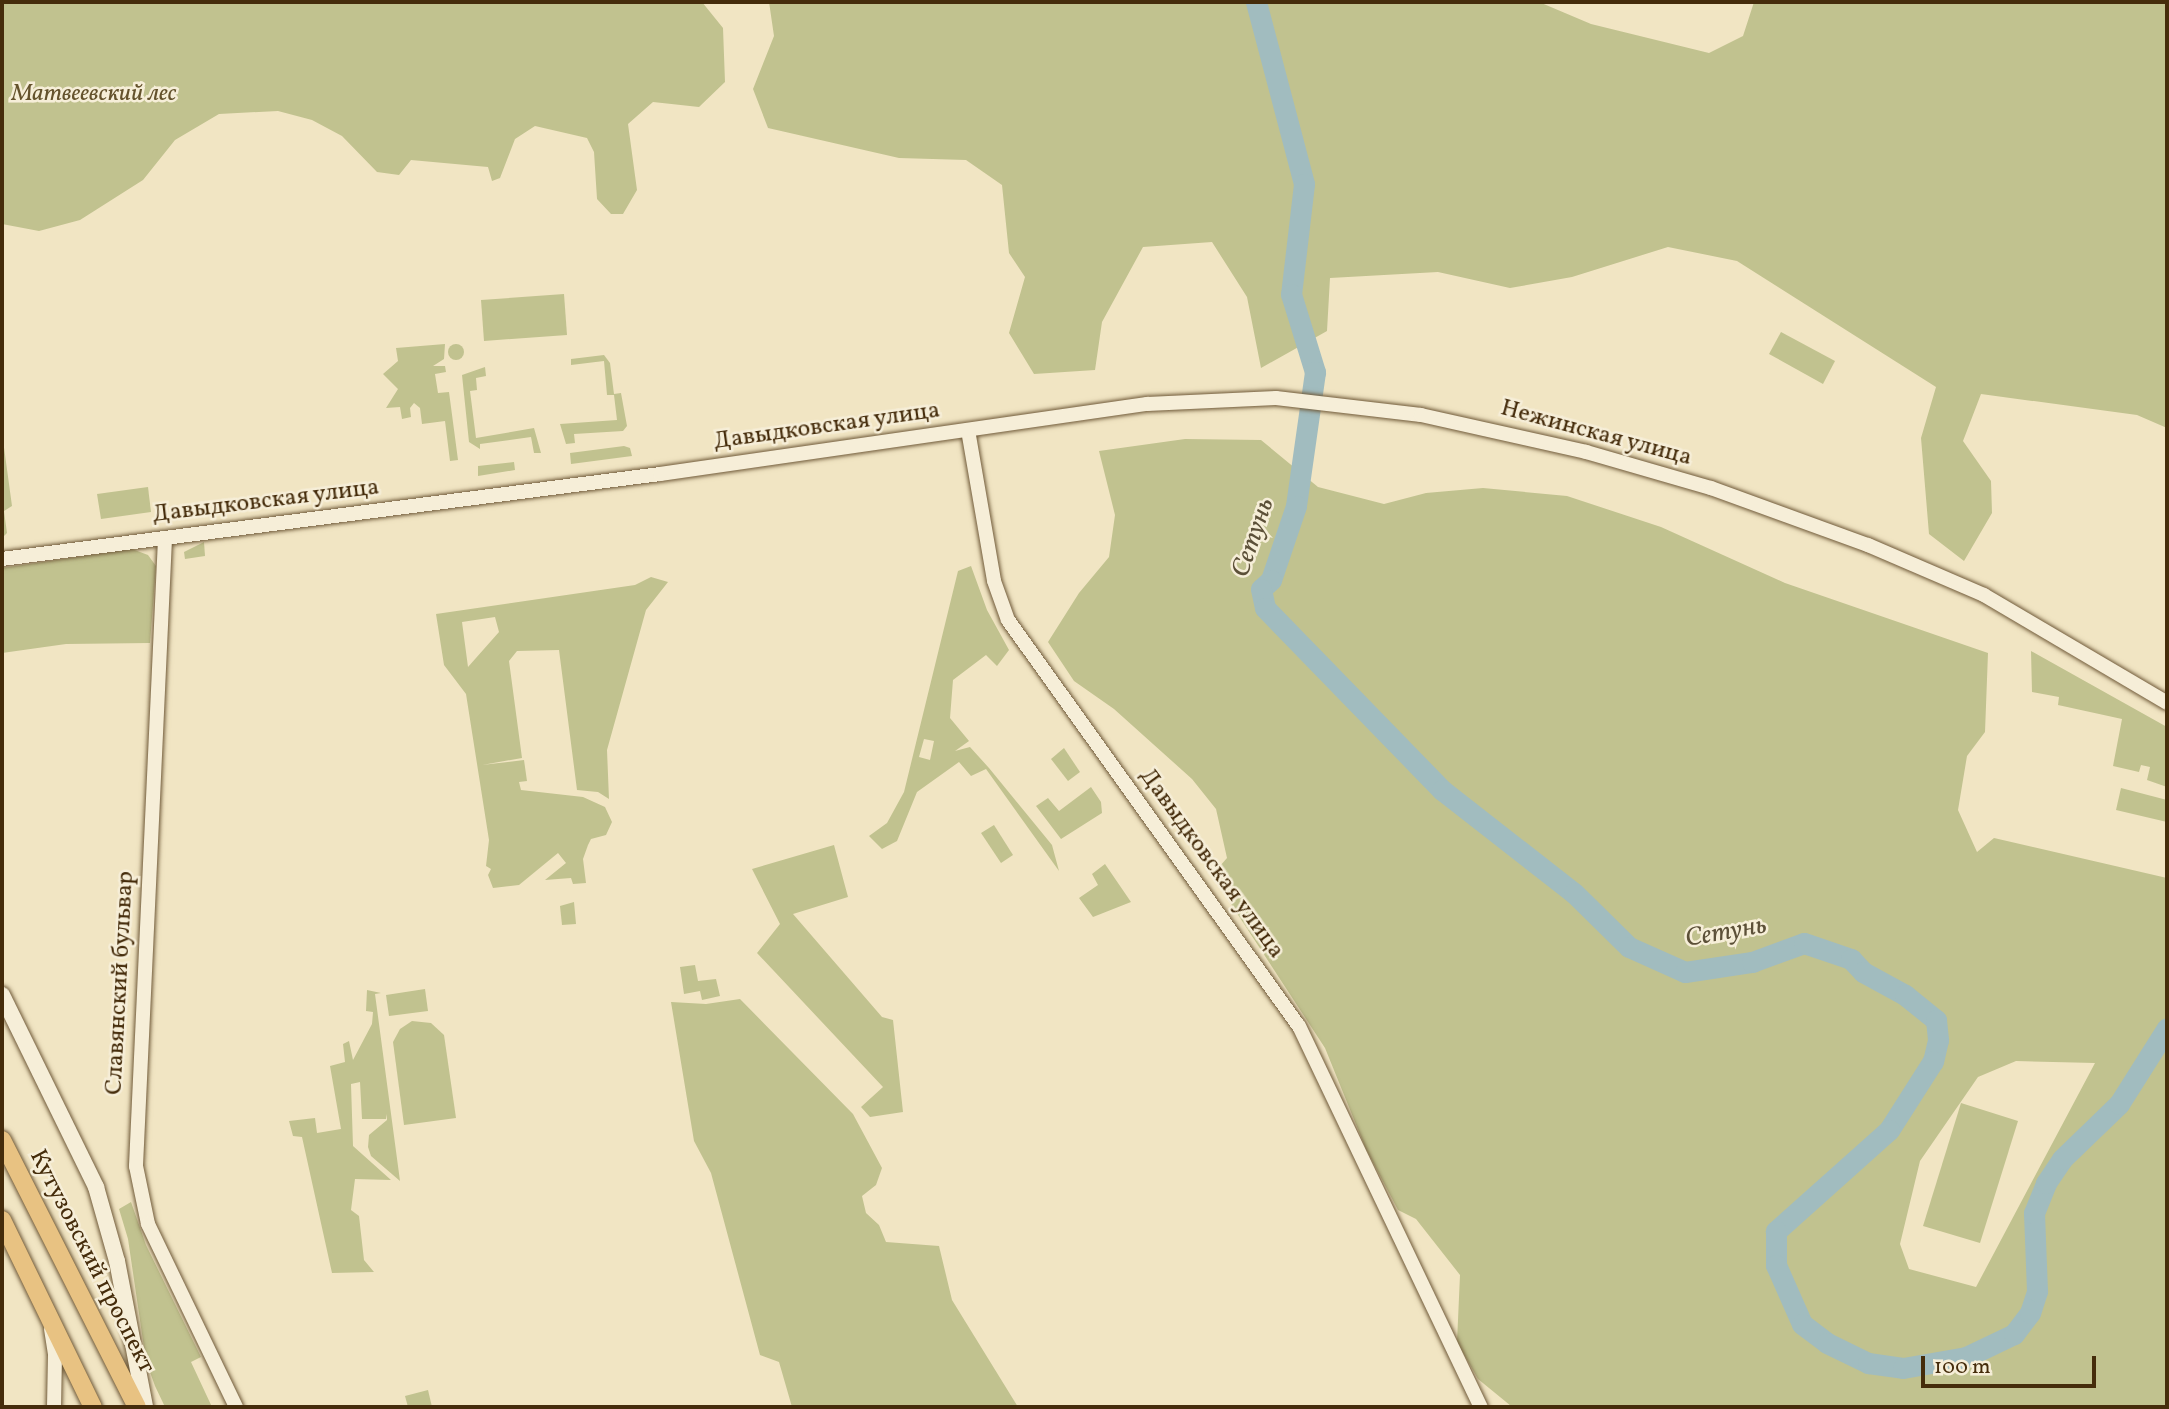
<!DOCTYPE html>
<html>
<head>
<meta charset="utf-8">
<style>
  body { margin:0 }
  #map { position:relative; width:2169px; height:1409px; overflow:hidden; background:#f1e5c3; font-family:Vollkorn,serif }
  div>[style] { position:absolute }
  .green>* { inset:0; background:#c1c28f }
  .round { border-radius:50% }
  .river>* { height:21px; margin:-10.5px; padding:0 10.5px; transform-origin:10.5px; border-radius:10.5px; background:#a1bcbf }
  .roads { filter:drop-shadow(0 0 2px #705a39) drop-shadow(0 0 2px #705a39) }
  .tertiary>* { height:14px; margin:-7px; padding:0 7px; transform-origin:7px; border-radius:7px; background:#f6eed8 }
  .secondary>* { height:16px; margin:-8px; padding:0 8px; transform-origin:8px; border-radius:8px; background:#f6eed8 }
  .primary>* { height:18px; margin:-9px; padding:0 9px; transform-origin:9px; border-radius:9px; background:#e8c282 }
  span { translate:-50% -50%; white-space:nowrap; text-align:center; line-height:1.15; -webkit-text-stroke:5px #f6eed8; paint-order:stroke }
  .park-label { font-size:24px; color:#64522c; font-style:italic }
  .street-label { font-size:24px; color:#452c0b }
  .water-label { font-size:26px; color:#5c5038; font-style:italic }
  .frame { position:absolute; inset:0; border:4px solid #452c0b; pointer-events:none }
  .scale { position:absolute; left:1921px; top:1356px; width:175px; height:32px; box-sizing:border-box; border:4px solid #452c0b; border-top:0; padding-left:9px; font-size:21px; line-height:24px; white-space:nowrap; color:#452c0b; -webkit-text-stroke:5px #f6eed8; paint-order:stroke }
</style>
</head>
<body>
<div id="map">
  <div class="green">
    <div style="clip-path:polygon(2px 2px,702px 2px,723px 28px,725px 82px,699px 107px,653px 102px,628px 124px,637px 190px,623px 214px,611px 214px,597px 199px,594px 152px,587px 138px,535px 126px,515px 139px,500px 178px,492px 181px,488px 167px,411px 160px,399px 175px,377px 172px,342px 136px,312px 120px,278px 111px,219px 114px,175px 140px,143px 180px,80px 220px,39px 231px,2px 224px)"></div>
    <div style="clip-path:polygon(769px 2px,1539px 2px,1591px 24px,1709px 53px,1743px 36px,1754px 2px,2167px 2px,2167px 428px,2137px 415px,1981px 394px,1963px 441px,1991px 481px,1992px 513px,1964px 561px,1929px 534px,1921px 438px,1936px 387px,1737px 261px,1668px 247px,1572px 277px,1510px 288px,1438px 272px,1330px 278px,1327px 331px,1261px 368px,1247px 297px,1212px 242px,1143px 247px,1102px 322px,1095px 370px,1034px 374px,1009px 333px,1025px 277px,1009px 253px,1002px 185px,966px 160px,899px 158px,768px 128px,753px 89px,774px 36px)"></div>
    <div style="clip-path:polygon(564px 294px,567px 335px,484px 341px,481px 300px)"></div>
    <div style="clip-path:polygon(1781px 332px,1835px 361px,1823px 384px,1769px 354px)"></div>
    <div style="clip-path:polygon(445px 344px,444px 359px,433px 366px,445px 366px,446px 372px,435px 374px,438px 393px,449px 392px,458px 460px,450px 461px,445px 421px,422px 424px,420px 408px,414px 403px,410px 408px,411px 417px,402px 419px,400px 407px,386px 408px,398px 389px,383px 374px,398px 361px,396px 348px)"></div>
    <div class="round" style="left:448px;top:344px;width:16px;height:16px"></div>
    <div style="clip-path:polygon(604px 355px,610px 363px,614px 394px,621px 393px,627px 426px,623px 431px,574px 434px,575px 443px,566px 444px,560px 424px,617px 420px,614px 395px,607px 395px,604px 361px,571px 365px,571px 359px)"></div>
    <div style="clip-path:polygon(485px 367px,486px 376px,476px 378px,477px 390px,470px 391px,476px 438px,534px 428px,541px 453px,534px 453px,531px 437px,480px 444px,480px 449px,469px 442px,462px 375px)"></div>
    <div style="clip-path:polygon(2px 375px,3px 440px,12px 506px,4px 511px,7px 533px,2px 538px)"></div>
    <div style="clip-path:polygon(evenodd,1185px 439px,1261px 440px,1318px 487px,1384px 504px,1426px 493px,1483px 488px,1567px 496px,1661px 527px,1785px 583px,1988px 653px,1985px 732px,1967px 756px,1958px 810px,1977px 852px,1994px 838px,2167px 878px,2167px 1407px,1511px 1406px,1478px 1379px,1457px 1342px,1460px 1275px,1416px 1219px,1398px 1210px,1366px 1149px,1325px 1048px,1212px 875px,1227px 858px,1216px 809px,1192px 779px,1114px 709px,1074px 681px,1048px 642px,1079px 593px,1109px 557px,1115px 515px,1099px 451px,1185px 439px,2016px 1061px,2095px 1063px,1976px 1287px,1909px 1269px,1900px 1244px,1920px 1161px,1978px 1077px,2016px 1061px)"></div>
    <div style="clip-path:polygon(624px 446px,630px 448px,632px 456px,571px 464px,570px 453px)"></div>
    <div style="clip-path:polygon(514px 462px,515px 470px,478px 476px,478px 466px)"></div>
    <div style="clip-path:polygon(148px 487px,151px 512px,101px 519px,97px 494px)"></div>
    <div style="clip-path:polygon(204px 542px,205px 556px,185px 559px,184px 552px)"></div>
    <div style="clip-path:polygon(132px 549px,148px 555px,156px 566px,150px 643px,66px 644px,2px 653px,2px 568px)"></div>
    <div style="clip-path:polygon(evenodd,971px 566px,987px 610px,1009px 650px,997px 666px,986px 655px,953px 680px,950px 718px,969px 741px,955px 751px,970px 747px,989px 768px,1052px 845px,1059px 871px,986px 769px,971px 776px,959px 762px,917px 792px,897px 841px,882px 849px,869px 836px,887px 823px,904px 792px,958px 571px,971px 566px,924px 739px,934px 741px,930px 760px,919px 757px,924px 739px)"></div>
    <div style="clip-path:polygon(evenodd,651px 577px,668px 582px,646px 610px,607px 750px,609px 799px,598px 792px,577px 790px,559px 650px,517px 651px,509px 661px,522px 758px,482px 765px,524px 760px,527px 781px,519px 782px,521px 790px,583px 797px,605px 807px,612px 822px,606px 835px,591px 839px,588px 845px,583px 859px,586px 883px,573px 884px,571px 878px,545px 880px,566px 863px,558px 853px,519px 885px,493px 888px,488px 875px,491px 869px,486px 866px,489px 840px,466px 694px,444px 665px,436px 614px,635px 585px,651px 577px,495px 617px,499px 632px,468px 667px,462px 622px,495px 617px)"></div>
    <div style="clip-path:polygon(2031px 651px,2167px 727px,2167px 787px,2147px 780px,2150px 767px,2141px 765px,2139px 772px,2113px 766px,2122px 719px,2058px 705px,2059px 697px,2032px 692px)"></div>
    <div style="clip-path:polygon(1064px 748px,1080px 772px,1068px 781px,1051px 759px)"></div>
    <div style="clip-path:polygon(1091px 787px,1101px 802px,1102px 813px,1061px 839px,1036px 806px,1048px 798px,1059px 811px)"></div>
    <div style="clip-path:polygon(2121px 788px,2167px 800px,2167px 822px,2116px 810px)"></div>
    <div style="clip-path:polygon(994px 825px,1013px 855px,1001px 863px,981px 833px)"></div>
    <div style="clip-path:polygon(834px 845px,848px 897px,793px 914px,882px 1017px,893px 1020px,903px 1112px,870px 1117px,861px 1107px,883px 1087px,757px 953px,780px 924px,752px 869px)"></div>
    <div style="clip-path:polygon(1105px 864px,1131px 902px,1093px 917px,1079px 898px,1098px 885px,1092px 874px)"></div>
    <div style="clip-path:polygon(574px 902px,576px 924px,562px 925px,560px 906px)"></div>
    <div style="clip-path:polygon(695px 965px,698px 981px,716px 979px,720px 996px,702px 1000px,700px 991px,684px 994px,680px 967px)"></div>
    <div style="clip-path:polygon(425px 989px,428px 1011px,389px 1016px,386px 995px)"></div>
    <div style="clip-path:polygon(367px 990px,381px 993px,375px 994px,400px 1181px,371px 1156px,368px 1147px,369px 1135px,387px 1120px,387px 1114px,386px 1119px,362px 1119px,360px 1082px,351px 1084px,353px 1146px,391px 1180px,355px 1179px,351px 1210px,359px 1216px,364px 1260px,374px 1272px,332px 1273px,302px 1137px,293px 1136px,289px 1121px,315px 1118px,317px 1133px,341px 1129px,330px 1066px,345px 1062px,343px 1044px,349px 1041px,353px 1060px,372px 1024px,373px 1012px,366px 1011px)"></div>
    <div style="clip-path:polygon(740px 999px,853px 1114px,882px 1168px,876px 1185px,862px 1196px,866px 1213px,879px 1225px,886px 1242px,939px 1246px,952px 1300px,1018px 1407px,792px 1407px,779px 1362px,760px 1355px,711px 1173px,694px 1141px,671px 1002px,706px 1004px)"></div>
    <div style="clip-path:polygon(412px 1021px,431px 1023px,444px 1035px,456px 1118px,404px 1125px,393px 1042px,400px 1029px)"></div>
    <div style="clip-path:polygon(1961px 1103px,2018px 1121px,1980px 1243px,1923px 1226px)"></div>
    <div style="clip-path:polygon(131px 1202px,146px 1245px,201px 1357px,191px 1362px,212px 1407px,165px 1407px,155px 1386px,146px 1361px,128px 1239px,119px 1209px)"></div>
    <div style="clip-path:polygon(428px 1390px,432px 1407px,408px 1407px,405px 1396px)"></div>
  </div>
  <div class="river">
    <div style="left:1256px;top:2px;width:188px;rotate:75.2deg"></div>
    <div style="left:1304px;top:184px;width:111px;rotate:96.7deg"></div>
    <div style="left:1291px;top:294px;width:82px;rotate:72.9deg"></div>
    <div style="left:1315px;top:372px;width:135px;rotate:98.1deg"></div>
    <div style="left:1296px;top:506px;width:78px;rotate:108.7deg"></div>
    <div style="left:1271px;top:580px;width:13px;rotate:138deg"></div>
    <div style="left:1261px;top:589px;width:19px;rotate:78deg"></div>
    <div style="left:1265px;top:608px;width:254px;rotate:45.8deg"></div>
    <div style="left:1442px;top:790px;width:167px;rotate:38deg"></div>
    <div style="left:1574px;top:893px;width:77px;rotate:44.5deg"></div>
    <div style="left:1629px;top:947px;width:61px;rotate:24.1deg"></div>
    <div style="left:1685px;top:972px;width:68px;rotate:-8.5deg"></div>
    <div style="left:1752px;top:962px;width:55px;rotate:-20.1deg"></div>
    <div style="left:1804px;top:943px;width:50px;rotate:18.8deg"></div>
    <div style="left:1851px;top:959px;width:18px;rotate:47deg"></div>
    <div style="left:1863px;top:972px;width:48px;rotate:28.7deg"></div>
    <div style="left:1905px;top:995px;width:40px;rotate:39deg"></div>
    <div style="left:1936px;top:1020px;width:20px;rotate:84deg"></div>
    <div style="left:1938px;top:1040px;width:22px;rotate:103deg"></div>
    <div style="left:1933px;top:1061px;width:82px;rotate:122.5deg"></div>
    <div style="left:1889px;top:1130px;width:152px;rotate:138.2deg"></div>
    <div style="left:1776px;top:1231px;width:34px;rotate:90deg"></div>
    <div style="left:1776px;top:1265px;width:64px;rotate:66.2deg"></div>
    <div style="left:1802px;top:1324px;width:31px;rotate:37deg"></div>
    <div style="left:1827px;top:1343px;width:46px;rotate:26deg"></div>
    <div style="left:1868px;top:1363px;width:35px;rotate:8deg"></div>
    <div style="left:1903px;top:1368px;width:64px;rotate:-9.9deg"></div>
    <div style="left:1966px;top:1357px;width:53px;rotate:-25.6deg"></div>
    <div style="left:2014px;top:1334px;width:26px;rotate:-53deg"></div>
    <div style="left:2030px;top:1313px;width:23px;rotate:-72deg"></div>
    <div style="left:2037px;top:1291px;width:78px;rotate:-92.2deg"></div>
    <div style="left:2034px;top:1213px;width:32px;rotate:-68deg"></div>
    <div style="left:2046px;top:1183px;width:29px;rotate:-56deg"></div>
    <div style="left:2062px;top:1159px;width:79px;rotate:-44deg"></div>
    <div style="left:2119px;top:1104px;width:90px;rotate:-57.7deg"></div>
  </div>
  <div class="roads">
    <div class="tertiary">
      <div style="left:968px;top:430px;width:153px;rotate:80.2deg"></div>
      <div style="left:994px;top:581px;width:41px;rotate:70.3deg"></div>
      <div style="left:1008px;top:620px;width:500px;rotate:54.4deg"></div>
      <div style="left:1299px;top:1026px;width:422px;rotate:64.5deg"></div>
      <div style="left:165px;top:539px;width:628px;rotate:92.65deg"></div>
      <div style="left:136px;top:1166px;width:59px;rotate:78.3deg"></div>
      <div style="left:148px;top:1224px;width:203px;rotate:64.3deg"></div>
      <div style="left:2px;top:559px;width:663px;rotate:-7.36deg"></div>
      <div style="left:660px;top:474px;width:492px;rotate:-8.2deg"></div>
      <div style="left:1147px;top:404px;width:129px;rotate:-2.7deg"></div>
      <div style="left:1276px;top:398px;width:146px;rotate:6.7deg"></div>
      <div style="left:1421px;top:415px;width:169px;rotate:12.6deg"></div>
      <div style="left:1586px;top:452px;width:130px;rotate:16.1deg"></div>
      <div style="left:1711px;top:488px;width:167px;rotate:20deg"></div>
      <div style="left:1868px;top:545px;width:126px;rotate:23.3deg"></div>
      <div style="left:1984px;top:595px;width:212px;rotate:30.5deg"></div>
      <div style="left:51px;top:1329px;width:26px;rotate:81deg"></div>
      <div style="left:55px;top:1355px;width:52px;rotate:91.1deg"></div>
    </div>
    <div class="secondary">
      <div style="left:2px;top:995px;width:214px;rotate:63.9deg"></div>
      <div style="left:96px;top:1187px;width:77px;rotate:74.2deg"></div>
      <div style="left:117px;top:1261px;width:149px;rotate:79.1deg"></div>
    </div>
    <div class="primary">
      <div style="left:2px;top:1140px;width:299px;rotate:63.2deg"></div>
      <div style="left:2px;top:1220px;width:208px;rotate:64.1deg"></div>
    </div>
  </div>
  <div class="park-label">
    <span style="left:94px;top:95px">Матвеевский лес</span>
  </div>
  <div class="street-label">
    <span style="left:827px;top:427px;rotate:-8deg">Давыдковская улица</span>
    <span style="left:1596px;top:434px;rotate:15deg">Нежинская улица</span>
    <span style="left:266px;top:502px;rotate:-7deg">Давыдковская улица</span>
    <span style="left:1211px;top:864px;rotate:54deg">Давыдковская улица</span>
    <span style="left:121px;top:983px;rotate:-87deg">Славянский бульвар</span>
    <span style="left:91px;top:1262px;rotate:63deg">Кутузовский проспект</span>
  </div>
  <div class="water-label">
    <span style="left:1254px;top:538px;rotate:-71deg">Сетунь</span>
    <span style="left:1726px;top:933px;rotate:-10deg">Сетунь</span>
  </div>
  <div class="frame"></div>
  <div class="scale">100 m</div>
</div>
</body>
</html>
